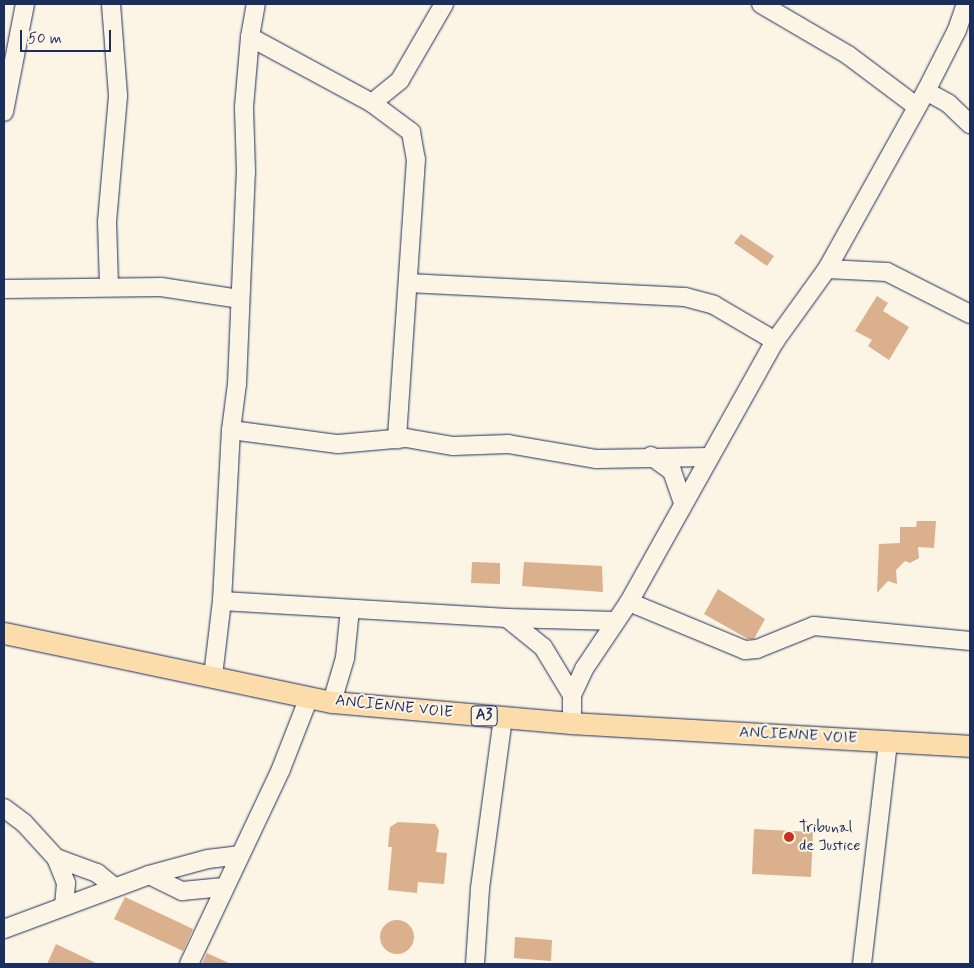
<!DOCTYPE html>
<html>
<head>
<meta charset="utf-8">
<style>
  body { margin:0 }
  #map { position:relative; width:974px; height:968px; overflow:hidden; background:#fcf5e5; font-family:Mynerve,sans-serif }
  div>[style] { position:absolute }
  .building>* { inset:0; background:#dbb08c }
  .round { border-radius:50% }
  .roads { filter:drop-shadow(0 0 1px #1b2f5e) drop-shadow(0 0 1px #1b2f5e) }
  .minor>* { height:18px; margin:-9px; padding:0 9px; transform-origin:9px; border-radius:9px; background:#fcf5e5 }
  .major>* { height:21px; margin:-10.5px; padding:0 10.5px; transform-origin:10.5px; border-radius:10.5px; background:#fddcac }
  .dots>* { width:14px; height:14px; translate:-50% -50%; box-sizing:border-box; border:2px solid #fcf5e5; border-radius:50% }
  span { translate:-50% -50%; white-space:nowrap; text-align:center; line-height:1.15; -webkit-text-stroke:4px #fcf5e5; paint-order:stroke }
  .shield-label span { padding:1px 4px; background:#fcf5e5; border:1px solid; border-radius:4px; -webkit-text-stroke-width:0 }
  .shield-label { font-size:15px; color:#1b2f5e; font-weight:700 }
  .street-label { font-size:16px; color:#1b2f5e }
  .poi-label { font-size:16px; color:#1b2f5e }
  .left { translate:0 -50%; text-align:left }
  .frame { position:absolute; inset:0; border:5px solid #1b2f5e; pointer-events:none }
  .scale { position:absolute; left:20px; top:30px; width:91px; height:22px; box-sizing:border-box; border:2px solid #1b2f5e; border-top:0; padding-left:6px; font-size:15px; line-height:18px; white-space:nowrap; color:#1b2f5e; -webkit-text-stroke:4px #fcf5e5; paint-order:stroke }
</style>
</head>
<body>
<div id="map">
  <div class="building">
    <div style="clip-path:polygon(741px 234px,774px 256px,767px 266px,734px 243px)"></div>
    <div style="clip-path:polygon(877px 296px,888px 303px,883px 311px,909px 327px,889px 360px,868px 346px,872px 340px,855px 331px)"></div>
    <div style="clip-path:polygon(917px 521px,936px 521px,934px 548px,918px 547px,919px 558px,910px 563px,905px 561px,896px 570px,897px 584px,888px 581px,877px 593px,879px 544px,900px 543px,900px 527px,916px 527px)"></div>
    <div style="clip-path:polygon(472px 562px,500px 563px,500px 584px,471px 583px)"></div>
    <div style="clip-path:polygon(524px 562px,602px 566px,603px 592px,522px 586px)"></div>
    <div style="clip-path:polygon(718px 589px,765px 619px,754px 639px,748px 639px,704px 614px)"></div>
    <div style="clip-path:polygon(398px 822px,435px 824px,439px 830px,436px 852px,447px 853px,444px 884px,418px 882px,417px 893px,388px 890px,392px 847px,388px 847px,390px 827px)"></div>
    <div style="clip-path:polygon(754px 829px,813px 832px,811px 877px,752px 874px)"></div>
    <div style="clip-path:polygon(125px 897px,193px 929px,183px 951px,114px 919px)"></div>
    <div class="round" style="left:380px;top:920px;width:34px;height:34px"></div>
    <div style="clip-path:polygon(515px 937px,552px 940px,551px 961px,514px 958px)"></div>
    <div style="clip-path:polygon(56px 944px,98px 964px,47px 964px)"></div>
    <div style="clip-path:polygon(207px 953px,231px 964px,202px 964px)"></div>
  </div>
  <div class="roads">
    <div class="minor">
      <div style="left:761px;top:4px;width:101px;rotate:30.4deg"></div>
      <div style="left:848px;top:55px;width:85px;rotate:36.9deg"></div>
      <div style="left:250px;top:37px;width:139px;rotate:28.4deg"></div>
      <div style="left:372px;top:103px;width:49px;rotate:36.6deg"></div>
      <div style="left:411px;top:132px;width:27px;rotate:80deg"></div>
      <div style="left:416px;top:159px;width:281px;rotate:93.9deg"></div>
      <div style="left:926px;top:91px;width:26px;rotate:29deg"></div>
      <div style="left:949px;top:104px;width:29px;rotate:44deg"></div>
      <div style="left:372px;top:103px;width:36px;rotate:-39deg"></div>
      <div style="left:400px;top:80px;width:88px;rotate:-59.9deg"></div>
      <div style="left:4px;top:112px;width:110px;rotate:-79deg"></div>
      <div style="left:827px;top:269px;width:60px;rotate:2.9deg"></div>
      <div style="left:887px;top:272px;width:93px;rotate:26.8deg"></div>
      <div style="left:408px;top:283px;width:277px;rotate:2.9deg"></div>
      <div style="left:685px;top:297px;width:30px;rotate:15deg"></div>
      <div style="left:714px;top:305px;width:71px;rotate:30.5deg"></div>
      <div style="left:109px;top:285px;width:63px;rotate:-91.8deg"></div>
      <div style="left:107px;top:222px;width:127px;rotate:-85deg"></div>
      <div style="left:118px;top:95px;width:91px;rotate:-94.4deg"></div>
      <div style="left:4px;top:289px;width:157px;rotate:-0.7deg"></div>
      <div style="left:161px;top:287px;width:79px;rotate:8.7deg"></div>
      <div style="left:231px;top:430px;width:108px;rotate:7.5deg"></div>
      <div style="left:338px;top:444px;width:68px;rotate:-5deg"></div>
      <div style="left:406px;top:438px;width:48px;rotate:9.7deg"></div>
      <div style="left:453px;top:446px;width:55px;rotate:-2.1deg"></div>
      <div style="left:508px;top:444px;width:90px;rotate:9.6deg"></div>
      <div style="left:597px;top:459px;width:112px;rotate:-1deg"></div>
      <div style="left:651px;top:456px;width:26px;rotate:36deg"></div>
      <div style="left:672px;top:471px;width:34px;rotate:71deg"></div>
      <div style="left:222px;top:601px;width:286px;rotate:3.4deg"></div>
      <div style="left:507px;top:618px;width:109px;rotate:1.6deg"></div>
      <div style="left:629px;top:602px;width:126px;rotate:22.5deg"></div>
      <div style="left:745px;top:650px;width:12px;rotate:-5deg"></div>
      <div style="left:757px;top:649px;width:61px;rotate:-22deg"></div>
      <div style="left:814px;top:626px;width:157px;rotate:5.5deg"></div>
      <div style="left:507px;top:618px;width:46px;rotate:38.9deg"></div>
      <div style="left:543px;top:647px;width:56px;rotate:58.9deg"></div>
      <div style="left:213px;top:676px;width:76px;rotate:-83.2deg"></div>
      <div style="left:222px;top:601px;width:171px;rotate:-87deg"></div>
      <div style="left:231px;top:430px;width:46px;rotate:-82.6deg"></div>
      <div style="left:237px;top:384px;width:212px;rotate:-87.6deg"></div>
      <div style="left:246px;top:172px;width:65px;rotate:-91.8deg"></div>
      <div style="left:244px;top:107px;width:70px;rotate:-85.1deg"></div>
      <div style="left:250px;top:37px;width:34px;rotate:-80deg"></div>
      <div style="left:332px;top:702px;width:46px;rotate:-73.5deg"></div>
      <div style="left:345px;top:658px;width:49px;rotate:-84.2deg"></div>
      <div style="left:572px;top:723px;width:28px;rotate:-90deg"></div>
      <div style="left:572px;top:695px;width:29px;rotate:-65deg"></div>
      <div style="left:584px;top:669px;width:81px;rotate:-56.1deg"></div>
      <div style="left:629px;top:602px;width:299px;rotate:-60.8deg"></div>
      <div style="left:775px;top:341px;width:89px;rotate:-54.2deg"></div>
      <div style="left:827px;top:269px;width:204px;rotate:-60.9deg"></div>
      <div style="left:926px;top:91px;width:68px;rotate:-63.1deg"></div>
      <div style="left:957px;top:30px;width:28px;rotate:-71deg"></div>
      <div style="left:4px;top:808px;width:25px;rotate:37deg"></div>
      <div style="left:24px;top:823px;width:47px;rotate:47.6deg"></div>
      <div style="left:56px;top:858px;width:27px;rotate:68deg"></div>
      <div style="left:66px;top:883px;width:22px;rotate:95deg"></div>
      <div style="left:56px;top:858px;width:44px;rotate:20.1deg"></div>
      <div style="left:97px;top:873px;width:21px;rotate:39deg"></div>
      <div style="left:149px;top:875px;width:37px;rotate:26deg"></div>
      <div style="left:182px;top:891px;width:42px;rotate:-5.4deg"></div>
      <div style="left:4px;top:929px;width:155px;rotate:-20.4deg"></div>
      <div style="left:149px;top:875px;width:61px;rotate:-15.2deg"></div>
      <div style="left:208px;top:859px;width:31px;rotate:-7deg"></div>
      <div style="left:189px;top:964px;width:216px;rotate:-64.7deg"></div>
      <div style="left:281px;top:769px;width:77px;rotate:-68.7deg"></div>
      <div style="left:475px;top:964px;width:76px;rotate:-86.2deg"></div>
      <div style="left:480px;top:888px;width:172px;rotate:-82.3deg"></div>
      <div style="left:862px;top:964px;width:225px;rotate:-83.3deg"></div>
    </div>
    <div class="major">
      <div style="left:4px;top:633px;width:335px;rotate:11.9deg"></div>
      <div style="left:332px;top:702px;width:241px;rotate:5deg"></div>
      <div style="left:572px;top:723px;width:399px;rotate:3.3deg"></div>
    </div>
  </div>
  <div class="dots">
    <div style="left:789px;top:837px;background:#c8321e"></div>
  </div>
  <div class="shield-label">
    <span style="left:484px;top:716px">A3</span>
  </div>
  <div class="street-label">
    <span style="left:394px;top:707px;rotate:6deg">ANCIENNE VOIE</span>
    <span style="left:798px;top:736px;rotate:3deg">ANCIENNE VOIE</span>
  </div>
  <div class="poi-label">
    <span class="left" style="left:799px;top:837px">Tribunal<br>de Justice</span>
  </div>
  <div class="frame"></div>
  <div class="scale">50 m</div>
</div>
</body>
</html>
